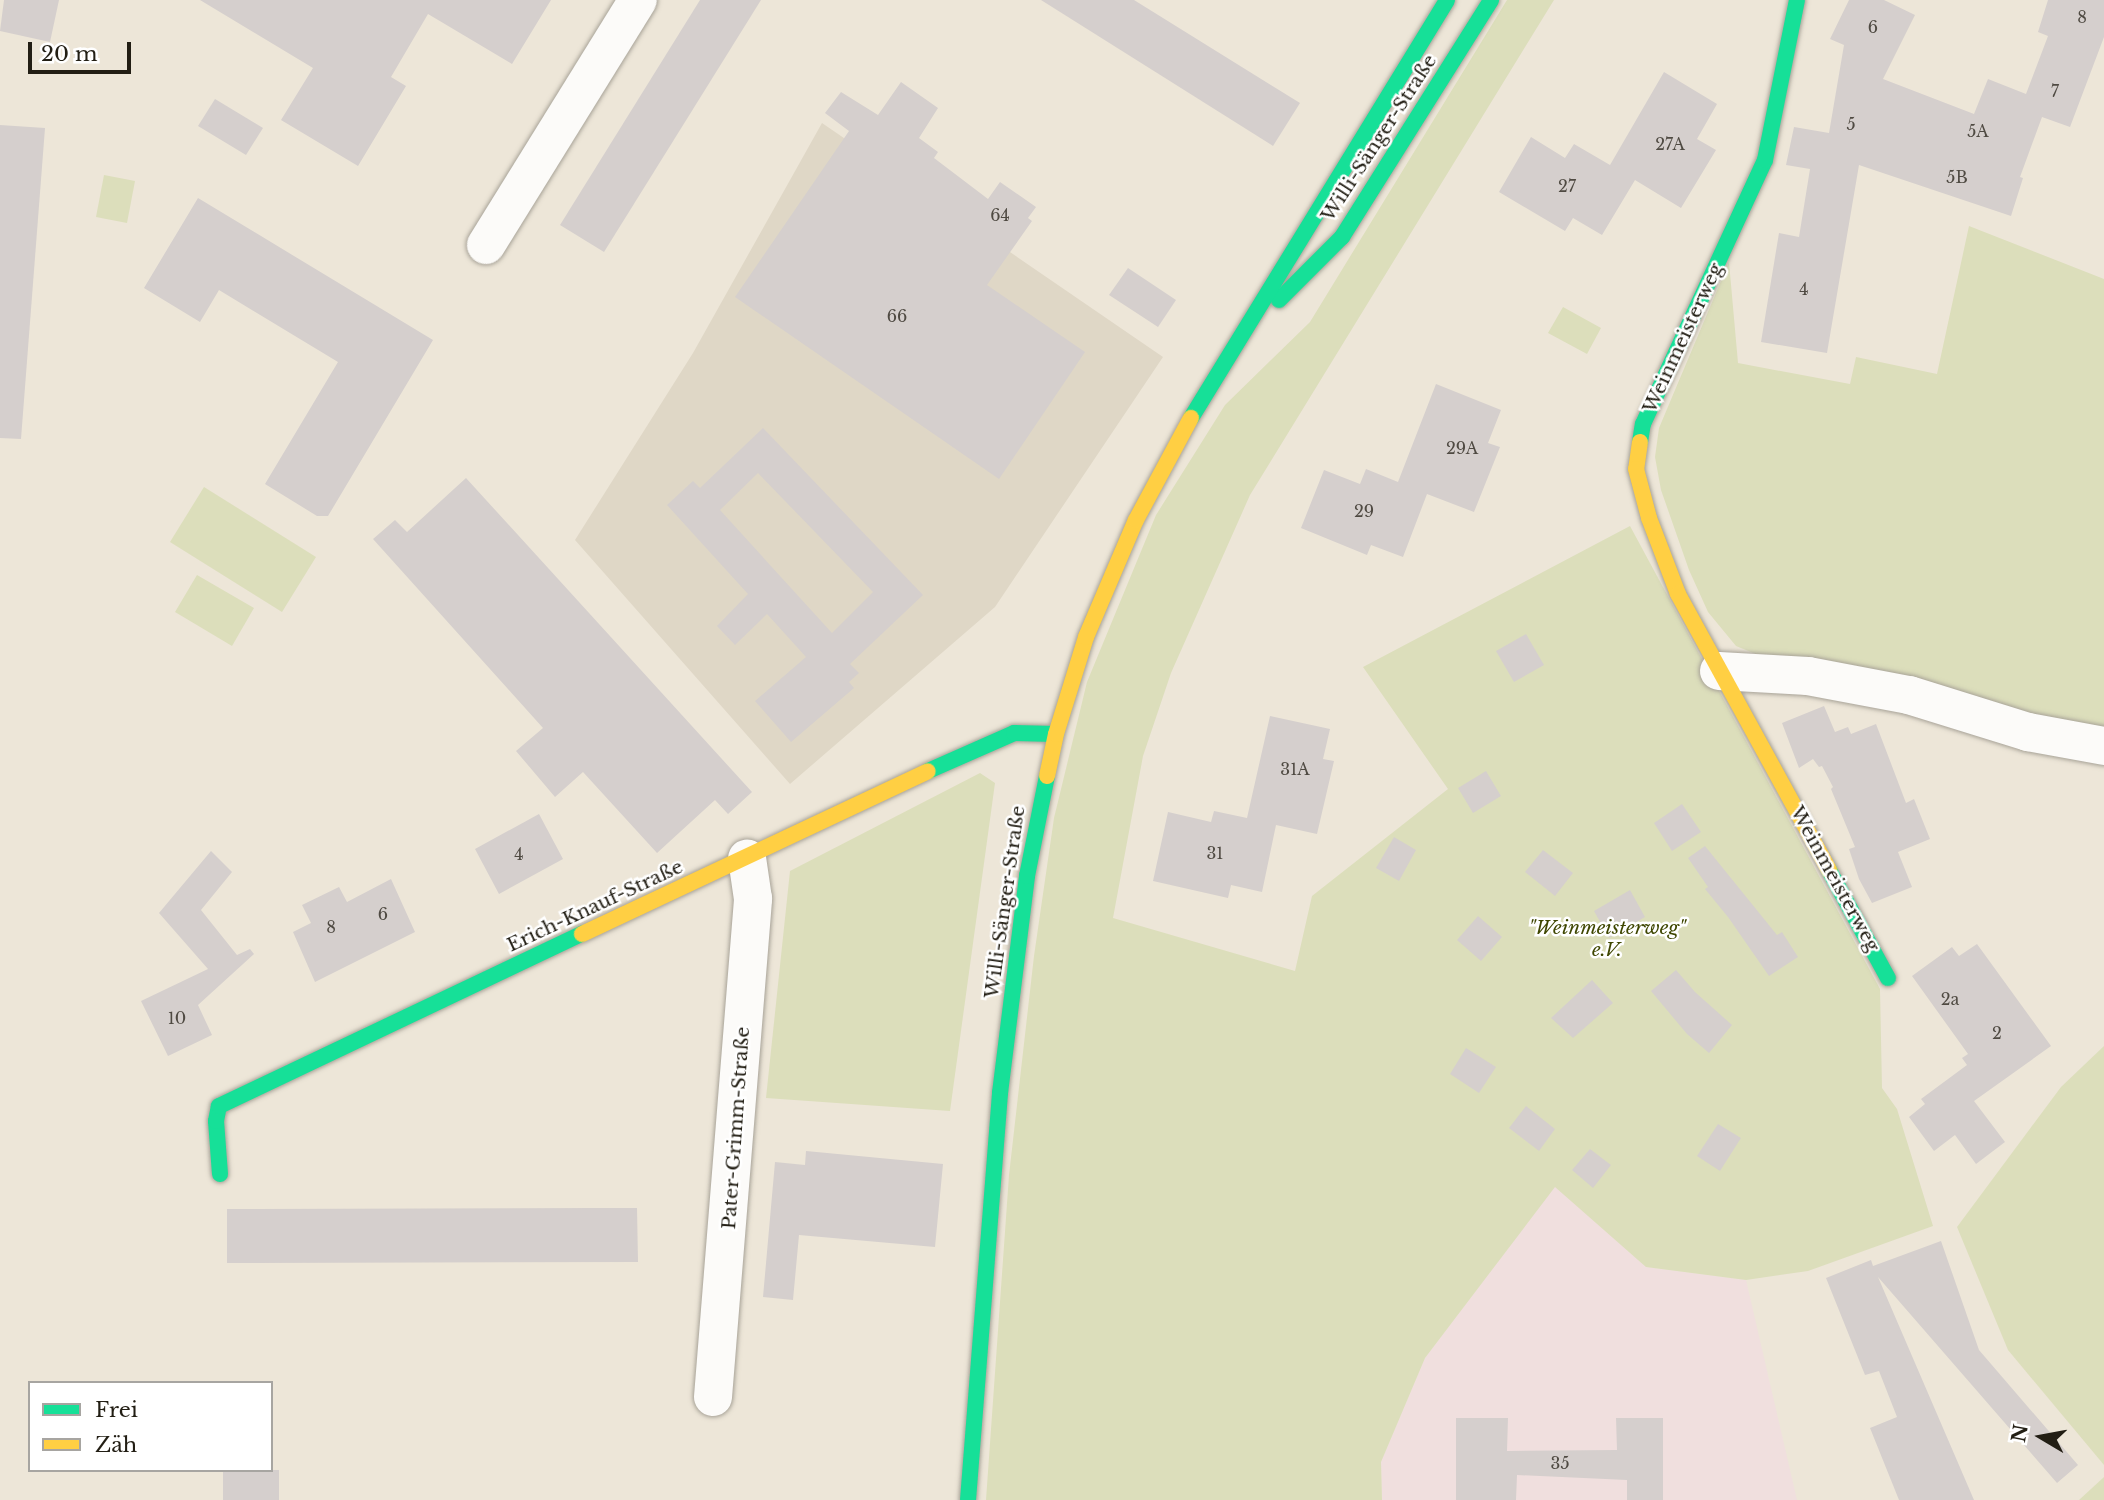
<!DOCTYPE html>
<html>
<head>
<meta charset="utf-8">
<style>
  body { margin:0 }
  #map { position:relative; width:2104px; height:1500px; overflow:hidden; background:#ede6d8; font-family:"Libre Baskerville",serif }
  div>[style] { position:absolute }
  .commercial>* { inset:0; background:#dfd7c6 }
  .education>* { inset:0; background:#f0dfde }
  .green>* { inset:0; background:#dcdebb }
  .building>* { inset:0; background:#d5cfcd }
  .roads { filter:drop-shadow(0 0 2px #a8a398) drop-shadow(0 0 2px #a8a398) }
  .street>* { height:38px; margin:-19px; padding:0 19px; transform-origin:19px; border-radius:19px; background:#fcfbf9 }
  .fast>* { height:16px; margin:-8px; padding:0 8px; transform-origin:8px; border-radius:8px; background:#16e098 }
  .slow>* { height:16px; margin:-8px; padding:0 8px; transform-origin:8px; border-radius:8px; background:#ffcf43 }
  span { translate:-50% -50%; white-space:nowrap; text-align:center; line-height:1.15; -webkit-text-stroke:5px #fff; paint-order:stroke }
  .number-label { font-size:16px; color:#4f4a42 }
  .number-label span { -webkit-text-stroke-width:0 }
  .street-label { font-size:19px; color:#221e14 }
  .park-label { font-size:19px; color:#3e4600; font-style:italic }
  .legend { position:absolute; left:28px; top:1381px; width:245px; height:91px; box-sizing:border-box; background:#fff; border:2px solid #a7a5a1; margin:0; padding:9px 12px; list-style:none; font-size:21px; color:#221e14 }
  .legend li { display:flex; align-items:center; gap:14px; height:35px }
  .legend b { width:35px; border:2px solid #a7a5a1 }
  .north { position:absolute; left:2006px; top:1402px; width:70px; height:70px; -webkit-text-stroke:5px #fff; paint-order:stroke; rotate:280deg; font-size:19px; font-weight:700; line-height:28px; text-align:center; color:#221e14 }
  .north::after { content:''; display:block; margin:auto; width:24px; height:32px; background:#221e14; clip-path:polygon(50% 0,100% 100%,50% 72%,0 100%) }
  .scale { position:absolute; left:28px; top:42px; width:103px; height:32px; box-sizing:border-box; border:4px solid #221e14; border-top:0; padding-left:9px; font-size:21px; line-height:24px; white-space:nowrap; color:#221e14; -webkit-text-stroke:5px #fff; paint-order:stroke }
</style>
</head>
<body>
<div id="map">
  <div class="commercial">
    <div style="clip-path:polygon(822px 123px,1163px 357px,995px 607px,790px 784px,575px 540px,693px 353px)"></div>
  </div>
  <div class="education">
    <div style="clip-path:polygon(1555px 1186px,1646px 1267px,1746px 1280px,1797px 1500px,1382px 1500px,1381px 1462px,1425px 1358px)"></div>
  </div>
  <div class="green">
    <div style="clip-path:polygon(1507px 0,1554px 0,1250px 495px,1171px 673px,1143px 756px,1113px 918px,1295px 971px,1312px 896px,1448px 789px,1363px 667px,1630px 526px,1880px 989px,1882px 1088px,1897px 1109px,1933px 1226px,1808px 1271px,1746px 1280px,1646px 1267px,1555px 1187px,1425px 1358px,1381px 1462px,1382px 1500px,986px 1500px,1009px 1175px,1034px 956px,1054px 818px,1087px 682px,1156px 515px,1225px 405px,1310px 322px)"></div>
    <div style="clip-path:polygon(104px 175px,135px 181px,127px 223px,96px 217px)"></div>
    <div style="clip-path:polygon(1969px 226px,2104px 279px,2104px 731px,1778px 663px,1736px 646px,1708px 612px,1689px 570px,1661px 490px,1655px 457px,1659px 428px,1729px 262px,1738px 363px,1850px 384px,1856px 357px,1937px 374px)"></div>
    <div style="clip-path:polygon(1563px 307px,1601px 328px,1587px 354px,1548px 333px)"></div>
    <div style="clip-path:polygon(204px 487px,316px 557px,282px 612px,170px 542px)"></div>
    <div style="clip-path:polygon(197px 575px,254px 608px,232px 646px,175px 612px)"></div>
    <div style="clip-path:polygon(980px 773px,995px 783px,950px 1111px,766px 1098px,790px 871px)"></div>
    <div style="clip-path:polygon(2104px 1046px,2104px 1465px,2008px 1350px,1957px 1227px,2061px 1087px)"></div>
    <div style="clip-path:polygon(2104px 1477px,2104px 1500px,2079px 1500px)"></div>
  </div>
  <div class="building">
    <div style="clip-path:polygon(4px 0,59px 0,50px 42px,0 31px)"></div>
    <div style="clip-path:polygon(200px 0,551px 0,512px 64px,428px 14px,391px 77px,406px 86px,358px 166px,281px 120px,313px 68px)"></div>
    <div style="clip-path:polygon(700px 0,761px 0,604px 252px,560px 225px)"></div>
    <div style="clip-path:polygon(1041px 0,1134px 0,1300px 103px,1273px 146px)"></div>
    <div style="clip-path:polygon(1849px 0,1884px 0,1915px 15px,1883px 79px,1974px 114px,1988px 79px,2026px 94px,2048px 36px,2038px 32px,2048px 0,2104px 0,2104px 37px,2070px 127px,2042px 117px,2020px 177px,2023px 178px,2011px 216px,1859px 165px,1827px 353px,1761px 342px,1779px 233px,1799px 237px,1810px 169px,1786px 165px,1794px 127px,1829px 133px,1844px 45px,1830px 39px)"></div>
    <div style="clip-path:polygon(1664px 72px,1717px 104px,1697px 139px,1716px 150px,1681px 208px,1635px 180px,1602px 235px,1573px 218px,1565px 231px,1499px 192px,1531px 137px,1565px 158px,1574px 144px,1610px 165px)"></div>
    <div style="clip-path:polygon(901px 82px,938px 108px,919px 138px,938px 152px,934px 158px,988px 199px,1000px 182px,1036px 207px,1028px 218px,1032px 221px,987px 285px,1085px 352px,999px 479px,735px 297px,849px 131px,825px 113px,841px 92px,878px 115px)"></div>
    <div style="clip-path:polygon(215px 99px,263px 128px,246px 155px,198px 126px)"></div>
    <div style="clip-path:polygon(0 125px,45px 128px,21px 439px,0 438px)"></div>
    <div style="clip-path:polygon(198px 198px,433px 340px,328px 516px,317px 516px,265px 484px,338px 362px,219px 290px,200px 322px,144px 288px)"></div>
    <div style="clip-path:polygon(1128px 268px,1176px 300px,1158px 327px,1109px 295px)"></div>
    <div style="clip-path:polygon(1436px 384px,1501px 410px,1488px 443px,1500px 447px,1474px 512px,1427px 494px,1403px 557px,1371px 545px,1367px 555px,1301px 528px,1324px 470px,1360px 484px,1366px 469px,1398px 482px)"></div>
    <div style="clip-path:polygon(evenodd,763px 428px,923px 595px,850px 664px,859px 673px,849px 682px,854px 688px,791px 742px,755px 701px,806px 657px,767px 614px,735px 645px,717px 626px,748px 594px,667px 505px,693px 481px,700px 488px,763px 428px,758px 473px,873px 592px,832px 633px,720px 510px,758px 473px)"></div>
    <div style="clip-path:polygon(466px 478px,752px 792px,728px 814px,715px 800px,657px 853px,583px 772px,555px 797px,516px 751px,543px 728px,373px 539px,395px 520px,407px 532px)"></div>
    <div style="clip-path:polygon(1526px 634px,1544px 665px,1514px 682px,1496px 651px)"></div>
    <div style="clip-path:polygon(1824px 706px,1835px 732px,1848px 727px,1851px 734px,1876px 724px,1906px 803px,1914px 799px,1930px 839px,1898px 852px,1912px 887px,1872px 903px,1859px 879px,1849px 849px,1855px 847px,1831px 789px,1833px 787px,1822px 766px,1819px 767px,1813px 759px,1799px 768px,1782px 723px)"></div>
    <div style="clip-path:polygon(1270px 716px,1330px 729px,1323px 759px,1334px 761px,1317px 834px,1276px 825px,1262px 892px,1231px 885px,1228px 898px,1153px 881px,1168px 812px,1211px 822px,1214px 811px,1247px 818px)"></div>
    <div style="clip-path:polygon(1486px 771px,1501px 796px,1473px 813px,1458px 788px)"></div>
    <div style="clip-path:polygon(1682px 804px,1701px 832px,1672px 851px,1654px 823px)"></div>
    <div style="clip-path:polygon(539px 814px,563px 859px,499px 894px,475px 849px)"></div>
    <div style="clip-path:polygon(1394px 837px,1416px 850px,1399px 881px,1376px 868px)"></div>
    <div style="clip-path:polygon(1705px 846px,1777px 935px,1782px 932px,1798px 957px,1769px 976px,1728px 917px,1705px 889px,1708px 887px,1688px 858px)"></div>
    <div style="clip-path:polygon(1543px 850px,1573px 873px,1555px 896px,1525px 872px)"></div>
    <div style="clip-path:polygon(211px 851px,232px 872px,201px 910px,237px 955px,250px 949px,254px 954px,198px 1005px,212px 1035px,168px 1056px,141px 1001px,208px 969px,159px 913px)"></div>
    <div style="clip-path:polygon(391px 879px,415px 932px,315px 982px,293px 932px,311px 923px,302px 905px,339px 887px,347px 902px)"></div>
    <div style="clip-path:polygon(1630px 890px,1645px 917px,1609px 938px,1594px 911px)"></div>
    <div style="clip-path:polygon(1478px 916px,1502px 937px,1481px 961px,1457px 940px)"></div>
    <div style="clip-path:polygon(1977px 944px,2051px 1046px,1974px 1101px,2005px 1142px,1976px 1164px,1955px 1135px,1934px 1151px,1909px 1117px,1925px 1104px,1921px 1099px,1967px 1065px,1962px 1058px,1968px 1054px,1912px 976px,1952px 947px,1959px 956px)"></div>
    <div style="clip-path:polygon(1676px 970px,1695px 992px,1732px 1025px,1709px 1053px,1687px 1034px,1651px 991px)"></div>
    <div style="clip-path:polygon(1592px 980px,1613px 1003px,1573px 1038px,1551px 1018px)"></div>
    <div style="clip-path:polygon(1466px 1048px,1496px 1067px,1479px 1093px,1450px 1074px)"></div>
    <div style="clip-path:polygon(1526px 1106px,1555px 1129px,1539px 1151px,1509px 1128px)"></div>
    <div style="clip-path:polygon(1718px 1124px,1741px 1138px,1720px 1171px,1697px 1156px)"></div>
    <div style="clip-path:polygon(1590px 1149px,1611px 1165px,1593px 1188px,1572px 1170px)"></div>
    <div style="clip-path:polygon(806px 1151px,943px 1164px,935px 1247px,799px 1235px,793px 1300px,763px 1297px,775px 1162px,805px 1165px)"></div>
    <div style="clip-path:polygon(593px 1208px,637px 1208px,638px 1262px,227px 1263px,227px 1209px)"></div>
    <div style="clip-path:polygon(1941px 1241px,1979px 1350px,2078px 1465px,2057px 1483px,1878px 1277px,1974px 1500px,1899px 1500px,1870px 1428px,1897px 1417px,1879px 1371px,1865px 1375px,1826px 1278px,1871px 1260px,1873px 1266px)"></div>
    <div style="clip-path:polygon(1456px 1418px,1508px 1418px,1507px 1451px,1617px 1450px,1616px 1418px,1663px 1418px,1663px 1500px,1627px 1500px,1627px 1480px,1517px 1475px,1516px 1500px,1456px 1500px)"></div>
    <div style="clip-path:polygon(223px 1470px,279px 1470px,279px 1500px,223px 1500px)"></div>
  </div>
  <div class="roads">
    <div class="street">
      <div style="left:486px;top:245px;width:288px;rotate:-58.2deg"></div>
      <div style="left:1719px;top:671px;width:89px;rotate:3.2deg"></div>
      <div style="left:1808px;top:676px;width:103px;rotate:10.7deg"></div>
      <div style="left:1909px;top:695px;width:125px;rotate:17.3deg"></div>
      <div style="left:2028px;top:732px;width:77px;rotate:10.4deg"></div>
      <div style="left:713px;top:1397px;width:500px;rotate:-85.4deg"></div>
      <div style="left:753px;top:899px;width:41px;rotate:-98.3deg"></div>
    </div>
    <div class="fast">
      <div style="left:1279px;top:300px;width:89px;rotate:-45deg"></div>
      <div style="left:1342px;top:237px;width:280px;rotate:-57.8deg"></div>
      <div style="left:1191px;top:418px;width:490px;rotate:-58.5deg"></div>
      <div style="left:1640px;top:442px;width:18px;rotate:-81deg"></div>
      <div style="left:1643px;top:424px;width:291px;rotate:-65.2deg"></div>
      <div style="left:1765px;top:160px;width:163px;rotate:-78.7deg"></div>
      <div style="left:928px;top:771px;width:94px;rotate:-23.8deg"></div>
      <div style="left:1014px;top:733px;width:42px;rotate:1.4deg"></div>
      <div style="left:1829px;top:870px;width:123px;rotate:61.4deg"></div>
      <div style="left:220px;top:1174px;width:53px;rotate:-94.3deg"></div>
      <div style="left:216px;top:1121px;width:15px;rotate:-79deg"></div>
      <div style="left:219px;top:1106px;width:402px;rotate:-25.4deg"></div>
      <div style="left:968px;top:1500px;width:408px;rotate:-85.5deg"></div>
      <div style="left:1000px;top:1093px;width:219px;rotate:-82.9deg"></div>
      <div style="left:1027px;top:876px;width:102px;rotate:-78.7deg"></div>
    </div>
    <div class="slow">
      <div style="left:1640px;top:442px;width:27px;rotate:98deg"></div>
      <div style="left:1636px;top:469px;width:51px;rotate:75.1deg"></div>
      <div style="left:1649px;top:518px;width:81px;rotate:69.1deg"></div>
      <div style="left:1678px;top:594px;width:315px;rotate:61.3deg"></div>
      <div style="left:1047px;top:776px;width:43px;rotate:-77.9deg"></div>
      <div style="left:1056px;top:734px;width:102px;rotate:-72.8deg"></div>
      <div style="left:1086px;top:637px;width:127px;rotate:-66.9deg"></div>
      <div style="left:1136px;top:520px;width:116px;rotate:-61.7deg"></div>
      <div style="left:582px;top:934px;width:382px;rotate:-25.2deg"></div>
    </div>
  </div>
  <div class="number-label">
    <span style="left:2082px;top:17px">8</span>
    <span style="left:1873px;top:27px">6</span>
    <span style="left:2055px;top:91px">7</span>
    <span style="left:1851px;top:124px">5</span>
    <span style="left:1978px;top:131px">5A</span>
    <span style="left:1670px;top:144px">27A</span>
    <span style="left:1957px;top:177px">5B</span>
    <span style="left:1567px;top:186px">27</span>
    <span style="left:1000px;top:215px">64</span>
    <span style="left:1804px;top:289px">4</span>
    <span style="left:897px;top:316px">66</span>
    <span style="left:1462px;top:448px">29A</span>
    <span style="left:1364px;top:511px">29</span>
    <span style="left:1295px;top:769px">31A</span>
    <span style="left:1215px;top:853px">31</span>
    <span style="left:519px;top:854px">4</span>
    <span style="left:383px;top:914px">6</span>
    <span style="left:331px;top:927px">8</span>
    <span style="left:1950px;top:999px">2a</span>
    <span style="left:177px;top:1018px">10</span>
    <span style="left:1997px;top:1033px">2</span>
    <span style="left:1560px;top:1463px">35</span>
  </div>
  <div class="street-label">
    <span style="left:1379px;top:138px;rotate:-57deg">Willi-Sänger-Straße</span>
    <span style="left:1683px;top:338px;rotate:-65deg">Weinmeisterweg</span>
    <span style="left:1835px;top:879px;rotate:61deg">Weinmeisterweg</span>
    <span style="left:1005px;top:902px;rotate:-82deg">Willi-Sänger-Straße</span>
    <span style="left:595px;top:906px;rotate:-25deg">Erich-Knauf-Straße</span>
    <span style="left:736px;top:1128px;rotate:-86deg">Pater-Grimm-Straße</span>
  </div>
  <div class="park-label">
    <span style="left:1607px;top:939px">"Weinmeisterweg"<br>e.V.</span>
  </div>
  <ul class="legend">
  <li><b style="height:9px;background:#16e098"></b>Frei</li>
  <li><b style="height:9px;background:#ffcf43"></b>Zäh</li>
  </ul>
  <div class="north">N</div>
  <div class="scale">20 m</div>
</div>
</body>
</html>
